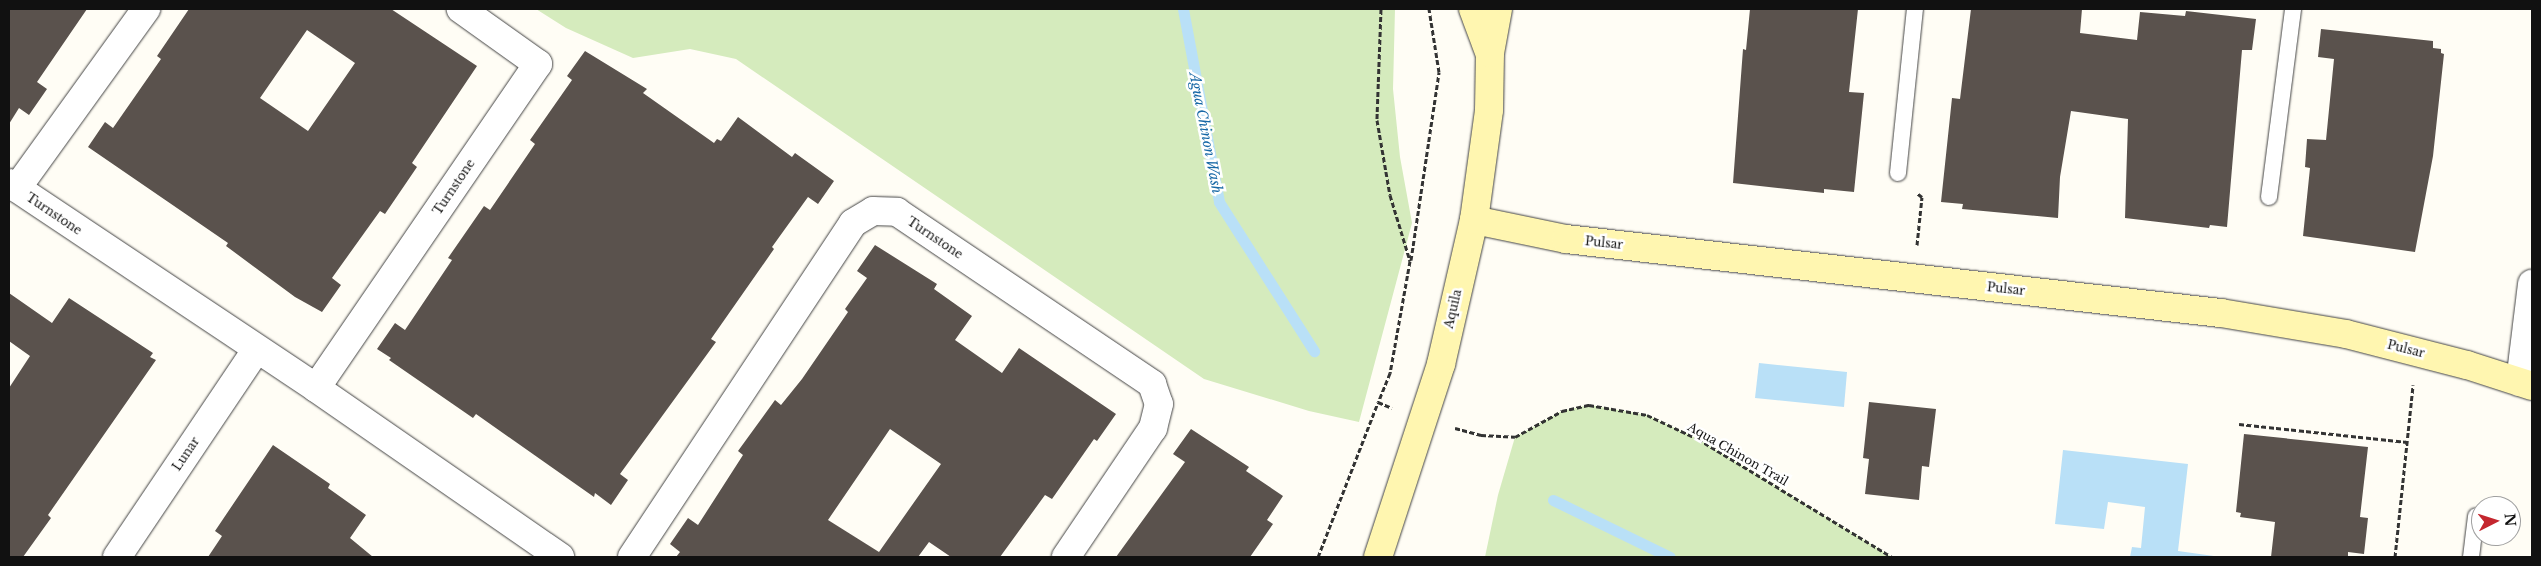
<!DOCTYPE html>
<html>
<head>
<meta charset="utf-8">
<style>
  body { margin:0 }
  #map { position:relative; width:2541px; height:566px; overflow:hidden; background:#fffdf5; font-family:"Libre Baskerville",serif }
  div>[style] { position:absolute }
  .green>* { inset:0; background:#d5ebbd }
  .water>* { inset:0; background:#b9e0f7 }
  .stream>* { height:11px; margin:-5.5px; padding:0 5.5px; transform-origin:5.5px; border-radius:5.5px; background:#b9e0f7 }
  .building>* { inset:0; background:#5a524d }
  .path>* { height:3px; margin-top:-1.5px; transform-origin:0; background:repeating-linear-gradient(90deg,#333 0 5px,transparent 0 7.5px) }
  .roads { filter:drop-shadow(0 0 1px #444) drop-shadow(0 0 1px #444) }
  .lane>* { height:16px; margin:-8px; padding:0 8px; transform-origin:8px; border-radius:8px; background:#fff }
  .street>* { height:28px; margin:-14px; padding:0 14px; transform-origin:14px; border-radius:14px; background:#fff }
  .secondary>* { height:28px; margin:-14px; padding:0 14px; transform-origin:14px; border-radius:14px; background:#fff6b0 }
  span { translate:-50% -50%; white-space:nowrap; text-align:center; line-height:1.15; -webkit-text-stroke:5px #fff; paint-order:stroke }
  .street-label { font-size:12px; color:#111 }
  .water-label { font-size:14px; color:#1768a6; font-style:italic }
  .frame { position:absolute; inset:0; border:10px solid #111; pointer-events:none }
  .north { position:absolute; left:2471px; top:496px; width:50px; height:50px; box-sizing:border-box; background:#fff; border:1px solid #a0a0a0; border-radius:50%; rotate:85deg; font-size:14px; font-weight:700; line-height:20px; text-align:center; color:#111 }
  .north::after { content:''; display:block; margin:auto; width:18px; height:22px; background:#c4262e; clip-path:polygon(50% 0,100% 100%,50% 72%,0 100%) }
</style>
</head>
<body>
<div id="map">
  <div class="green">
    <div style="clip-path:polygon(536px 9px,1395px 9px,1393px 89px,1400px 157px,1412px 223px,1359px 422px,1309px 411px,1204px 379px,736px 59px,690px 49px,633px 58px,566px 28px)"></div>
    <div style="clip-path:polygon(1589px 405px,1647px 415px,1698px 439px,1892px 557px,1485px 557px,1498px 495px,1515px 437px,1562px 411px)"></div>
  </div>
  <div class="water">
    <div style="clip-path:polygon(1759px 363px,1847px 372px,1844px 407px,1755px 398px)"></div>
    <div style="clip-path:polygon(2063px 450px,2188px 464px,2178px 551px,2221px 557px,2130px 557px,2132px 547px,2141px 548px,2145px 507px,2108px 502px,2104px 529px,2055px 524px)"></div>
  </div>
  <div class="stream">
    <div style="left:1183px;top:9px;width:196px;rotate:79.4deg"></div>
    <div style="left:1219px;top:202px;width:177px;rotate:57.5deg"></div>
    <div style="left:1553px;top:500px;width:130px;rotate:26deg"></div>
  </div>
  <div class="building">
    <div style="clip-path:polygon(9px 9px,87px 9px,37px 82px,47px 89px,29px 115px,19px 108px,9px 124px)"></div>
    <div style="clip-path:polygon(evenodd,189px 9px,391px 9px,477px 66px,412px 163px,417px 167px,385px 214px,380px 211px,332px 278px,341px 285px,322px 312px,295px 297px,226px 246px,228px 243px,88px 147px,105px 122px,113px 128px,161px 59px,157px 56px,189px 9px,307px 30px,355px 63px,308px 131px,260px 98px,307px 30px)"></div>
    <div style="clip-path:polygon(1750px 9px,1858px 9px,1849px 92px,1864px 93px,1854px 192px,1824px 189px,1824px 193px,1733px 183px,1743px 49px,1746px 50px)"></div>
    <div style="clip-path:polygon(1971px 9px,2082px 9px,2080px 33px,2137px 40px,2140px 12px,2185px 16px,2186px 11px,2256px 19px,2252px 50px,2242px 50px,2227px 227px,2210px 225px,2209px 228px,2125px 218px,2128px 119px,2071px 111px,2060px 177px,2058px 218px,1962px 209px,1963px 204px,1941px 202px,1952px 98px,1960px 99px)"></div>
    <div style="clip-path:polygon(2321px 29px,2433px 41px,2433px 48px,2441px 49px,2441px 53px,2444px 54px,2433px 156px,2415px 252px,2303px 236px,2310px 168px,2305px 167px,2307px 139px,2326px 140px,2334px 59px,2318px 57px)"></div>
    <div style="clip-path:polygon(585px 51px,647px 89px,643px 93px,714px 143px,717px 139px,721px 141px,738px 117px,792px 157px,795px 153px,834px 181px,818px 204px,808px 197px,772px 247px,774px 249px,711px 339px,716px 342px,620px 474px,628px 480px,611px 505px,595px 493px,594px 497px,476px 414px,473px 418px,389px 360px,391px 358px,377px 349px,395px 323px,405px 330px,452px 260px,448px 258px,484px 206px,490px 210px,535px 144px,530px 140px,572px 80px,567px 76px)"></div>
    <div style="clip-path:polygon(evenodd,875px 245px,937px 284px,934px 289px,972px 316px,955px 340px,1002px 373px,1019px 348px,1116px 414px,1097px 441px,1094px 439px,1052px 499px,1045px 495px,1000px 557px,951px 557px,929px 542px,918px 557px,676px 557px,680px 552px,670px 544px,688px 518px,698px 525px,743px 455px,738px 451px,775px 400px,781px 405px,802px 379px,848px 312px,845px 309px,867px 278px,857px 271px,875px 245px,890px 429px,941px 464px,879px 552px,828px 520px,890px 429px)"></div>
    <div style="clip-path:polygon(9px 293px,52px 323px,69px 298px,153px 353px,150px 357px,156px 360px,48px 515px,51px 518px,23px 557px,9px 557px,9px 388px,30px 356px,9px 341px)"></div>
    <div style="clip-path:polygon(1869px 402px,1936px 409px,1929px 467px,1922px 466px,1919px 500px,1865px 494px,1869px 459px,1863px 458px)"></div>
    <div style="clip-path:polygon(1191px 429px,1249px 467px,1246px 471px,1283px 496px,1267px 520px,1273px 524px,1250px 557px,1116px 557px,1185px 462px,1173px 454px)"></div>
    <div style="clip-path:polygon(2244px 434px,2368px 447px,2360px 517px,2368px 518px,2364px 554px,2348px 552px,2348px 557px,2271px 557px,2275px 522px,2240px 517px,2241px 513px,2236px 512px)"></div>
    <div style="clip-path:polygon(273px 445px,330px 484px,328px 488px,366px 515px,350px 538px,373px 557px,208px 557px,222px 536px,215px 531px)"></div>
  </div>
  <div class="path">
    <div style="left:1381px;top:9px;width:111px;rotate:92.1deg"></div>
    <div style="left:1377px;top:120px;width:76px;rotate:80.2deg"></div>
    <div style="left:1390px;top:195px;width:69px;rotate:73.1deg"></div>
    <div style="left:1410px;top:261px;width:114px;rotate:100.1deg"></div>
    <div style="left:1390px;top:373px;width:31px;rotate:112deg"></div>
    <div style="left:1378px;top:402px;width:15px;rotate:23deg"></div>
    <div style="left:1917px;top:245px;width:48px;rotate:-84.1deg"></div>
    <div style="left:1922px;top:197px;width:6px;rotate:-141deg"></div>
    <div style="left:1411px;top:260px;width:190px;rotate:-81.5deg"></div>
    <div style="left:1439px;top:72px;width:64px;rotate:-99deg"></div>
    <div style="left:2239px;top:424px;width:169px;rotate:6.1deg"></div>
    <div style="left:1455px;top:428px;width:27px;rotate:15deg"></div>
    <div style="left:1481px;top:435px;width:34px;rotate:3deg"></div>
    <div style="left:1515px;top:437px;width:54px;rotate:-29deg"></div>
    <div style="left:1562px;top:411px;width:28px;rotate:-13deg"></div>
    <div style="left:1589px;top:405px;width:59px;rotate:9.8deg"></div>
    <div style="left:1647px;top:415px;width:56px;rotate:25.2deg"></div>
    <div style="left:1698px;top:439px;width:227px;rotate:31.3deg"></div>
    <div style="left:1318px;top:557px;width:166px;rotate:-68.8deg"></div>
    <div style="left:2395px;top:557px;width:173px;rotate:-84deg"></div>
  </div>
  <div class="roads">
    <div class="lane">
      <div style="left:1898px;top:173px;width:165px;rotate:-84.1deg"></div>
      <div style="left:2269px;top:197px;width:190px;rotate:-82.7deg"></div>
      <div style="left:2471px;top:557px;width:41px;rotate:-83deg"></div>
    </div>
    <div class="street">
      <div style="left:9px;top:183px;width:369px;rotate:33.7deg"></div>
      <div style="left:316px;top:388px;width:297px;rotate:34.7deg"></div>
      <div style="left:17px;top:188px;width:221px;rotate:-54.2deg"></div>
      <div style="left:2520px;top:382px;width:99px;rotate:-83deg"></div>
      <div style="left:316px;top:388px;width:393px;rotate:-55.6deg"></div>
      <div style="left:538px;top:64px;width:95px;rotate:-144.5deg"></div>
      <div style="left:117px;top:557px;width:249px;rotate:-56.1deg"></div>
      <div style="left:632px;top:557px;width:400px;rotate:-56.5deg"></div>
      <div style="left:853px;top:223px;width:23px;rotate:-31deg"></div>
      <div style="left:873px;top:211px;width:24px;rotate:2deg"></div>
      <div style="left:897px;top:212px;width:308px;rotate:34deg"></div>
      <div style="left:1152px;top:384px;width:21px;rotate:71deg"></div>
      <div style="left:1159px;top:404px;width:25px;rotate:104deg"></div>
      <div style="left:1153px;top:428px;width:156px;rotate:124deg"></div>
    </div>
    <div class="secondary">
      <div style="left:1473px;top:9px;width:46px;rotate:69.6deg"></div>
      <div style="left:1474px;top:220px;width:94px;rotate:11.7deg"></div>
      <div style="left:1566px;top:239px;width:659px;rotate:6.45deg"></div>
      <div style="left:2221px;top:313px;width:127px;rotate:9.5deg"></div>
      <div style="left:2346px;top:334px;width:125px;rotate:14.4deg"></div>
      <div style="left:2467px;top:365px;width:68px;rotate:17.9deg"></div>
      <div style="left:1378px;top:557px;width:203px;rotate:-71.9deg"></div>
      <div style="left:1441px;top:364px;width:148px;rotate:-77.1deg"></div>
      <div style="left:1474px;top:220px;width:111px;rotate:-82.2deg"></div>
      <div style="left:1489px;top:110px;width:57px;rotate:-89deg"></div>
      <div style="left:1490px;top:53px;width:45px;rotate:-79.7deg"></div>
    </div>
  </div>
  <div class="street-label">
    <span style="left:454px;top:187px;rotate:-56deg">Turnstone</span>
    <span style="left:54px;top:214px;rotate:34deg">Turnstone</span>
    <span style="left:935px;top:238px;rotate:34deg">Turnstone</span>
    <span style="left:1604px;top:243px;rotate:6deg">Pulsar</span>
    <span style="left:2006px;top:289px;rotate:6deg">Pulsar</span>
    <span style="left:1453px;top:309px;rotate:-77deg">Aquila</span>
    <span style="left:2406px;top:349px;rotate:14deg">Pulsar</span>
    <span style="left:186px;top:454px;rotate:-56deg">Lunar</span>
    <span style="left:1738px;top:454px;rotate:30deg">Aqua Chinon Trail</span>
  </div>
  <div class="water-label">
    <span style="left:1206px;top:133px;rotate:79deg">Agua Chinon Wash</span>
  </div>
  <div class="frame"></div>
  <div class="north">N</div>
</div>
</body>
</html>
